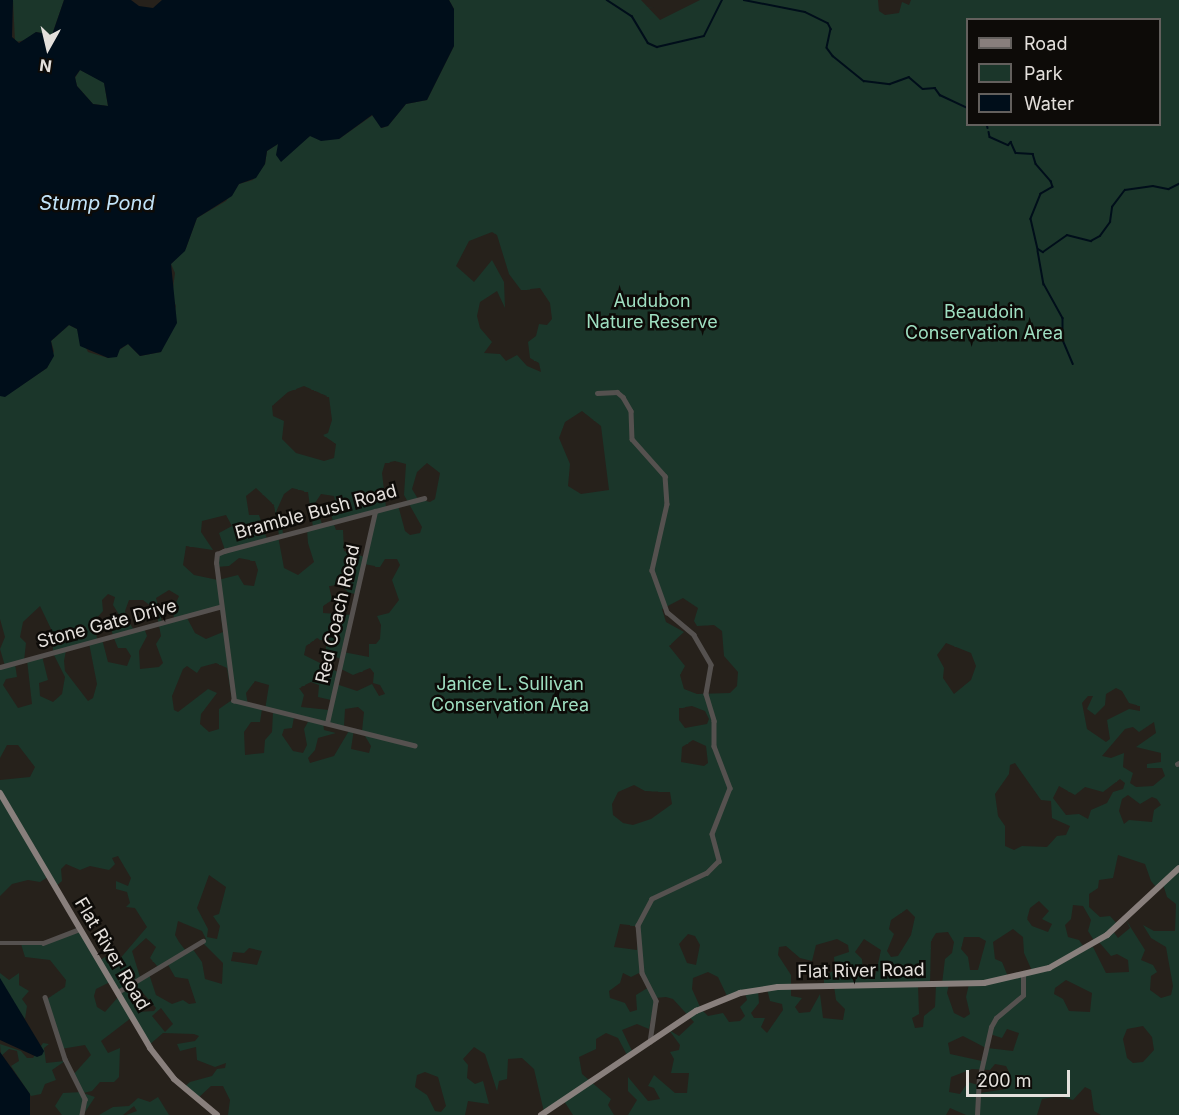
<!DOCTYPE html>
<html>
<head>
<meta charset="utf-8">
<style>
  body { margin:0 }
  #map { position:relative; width:1179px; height:1115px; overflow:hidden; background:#26211b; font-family:Inter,sans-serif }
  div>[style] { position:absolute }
  .green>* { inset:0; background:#1b362a }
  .water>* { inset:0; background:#000e1a }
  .stream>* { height:1.5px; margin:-0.75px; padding:0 0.75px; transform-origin:0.75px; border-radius:0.75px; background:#000e1a }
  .minor>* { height:4.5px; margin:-2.25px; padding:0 2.25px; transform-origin:2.25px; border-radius:2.25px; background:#55514f }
  .major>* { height:6px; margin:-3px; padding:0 3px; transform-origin:3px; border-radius:3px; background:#887f7c }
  span { translate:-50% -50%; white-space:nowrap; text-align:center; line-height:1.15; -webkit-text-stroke:5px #0d0b08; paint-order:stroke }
  .park-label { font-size:18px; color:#9fdfc1 }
  .street-label { font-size:18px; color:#e4e0dc }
  .water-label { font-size:20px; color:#c3e5fa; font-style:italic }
  .legend { position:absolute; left:966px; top:18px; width:195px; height:108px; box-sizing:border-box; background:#0d0b08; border:2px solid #63605d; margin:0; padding:8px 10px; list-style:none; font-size:18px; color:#e4e0dc }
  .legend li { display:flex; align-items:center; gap:12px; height:30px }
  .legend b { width:30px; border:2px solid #63605d }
  .north { position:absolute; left:18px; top:18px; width:60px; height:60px; -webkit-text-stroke:4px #0d0b08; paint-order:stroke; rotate:188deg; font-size:16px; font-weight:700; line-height:24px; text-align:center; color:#e4e0dc }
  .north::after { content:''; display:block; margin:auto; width:21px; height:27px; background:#e4e0dc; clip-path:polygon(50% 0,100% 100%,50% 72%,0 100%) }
  .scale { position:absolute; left:966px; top:1070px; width:104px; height:27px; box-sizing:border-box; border:3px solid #e4e0dc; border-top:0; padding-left:8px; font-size:18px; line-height:21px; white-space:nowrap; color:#e4e0dc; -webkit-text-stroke:4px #0d0b08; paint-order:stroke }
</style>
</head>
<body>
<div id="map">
  <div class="green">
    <div style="clip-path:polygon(13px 0,64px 0,52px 35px,36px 32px,26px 40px,15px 42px)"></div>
    <div style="clip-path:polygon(evenodd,449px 0,641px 0,660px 20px,700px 0,878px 0,879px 11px,885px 15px,899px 13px,902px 2px,909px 5px,911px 0,1179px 0,1179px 1115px,1101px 1115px,1094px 1111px,1091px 1090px,1085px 1087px,1073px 1100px,1060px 1096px,1042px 1099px,1037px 1115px,966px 1115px,950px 1108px,946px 1115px,628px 1115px,637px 1100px,628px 1091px,628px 1077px,648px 1101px,660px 1099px,654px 1088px,648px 1086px,654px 1075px,675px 1093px,687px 1093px,689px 1073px,671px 1073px,674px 1059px,670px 1052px,679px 1050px,680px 1045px,669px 1030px,679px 1036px,694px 1022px,673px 999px,666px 997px,655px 998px,649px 1029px,637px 1024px,622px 1030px,633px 1053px,628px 1057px,618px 1038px,606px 1033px,596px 1039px,596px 1049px,579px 1057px,582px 1074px,611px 1099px,608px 1105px,614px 1115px,573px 1115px,564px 1101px,544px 1112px,534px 1069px,522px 1058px,508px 1059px,507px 1079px,499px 1081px,497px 1091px,485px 1054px,474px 1047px,463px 1059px,468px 1065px,467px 1078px,475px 1084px,483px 1081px,489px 1104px,468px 1101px,465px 1115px,228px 1115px,230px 1100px,223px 1086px,211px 1086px,197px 1099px,183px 1088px,190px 1082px,212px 1076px,217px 1069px,225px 1068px,226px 1063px,215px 1067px,197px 1060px,196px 1047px,180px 1051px,177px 1044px,195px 1041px,199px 1036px,194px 1034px,163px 1033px,149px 1045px,131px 1018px,101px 1041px,108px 1053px,120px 1048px,119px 1077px,114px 1082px,100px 1082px,92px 1091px,83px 1093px,95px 1097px,83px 1115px,62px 1115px,55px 1106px,63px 1093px,82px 1092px,73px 1075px,91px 1055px,85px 1045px,61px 1049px,47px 999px,65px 987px,66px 980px,50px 960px,25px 957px,21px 944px,42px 943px,79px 929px,99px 961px,105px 957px,118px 961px,147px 927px,135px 908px,126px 907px,130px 903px,127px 892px,116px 889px,116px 881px,128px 886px,131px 878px,118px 856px,112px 858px,115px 864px,109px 870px,90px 866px,80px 870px,66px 864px,61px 869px,62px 881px,55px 887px,48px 877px,40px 882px,28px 880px,12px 884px,0 896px,0 780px,30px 777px,35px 767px,18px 745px,7px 745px,0 758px,0 667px,5px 666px,0 649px,5px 637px,0 619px,0 396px,7px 395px,47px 368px,54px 351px,51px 341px,69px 325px,77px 329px,88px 352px,108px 358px,128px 344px,140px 356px,161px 352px,176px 306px,172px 296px,175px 273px,171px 264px,186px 248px,197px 218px,226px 201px,239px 184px,253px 180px,265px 164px,267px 151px,278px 144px,280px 148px,292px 149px,310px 136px,339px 139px,373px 115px,382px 128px,388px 126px,406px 104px,427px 100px,454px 46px,454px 9px,449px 0,968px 20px,1160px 20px,1160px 124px,968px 124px,968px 20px,449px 0,492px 232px,497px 235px,509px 274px,521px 290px,540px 288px,550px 303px,552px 319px,547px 325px,539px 324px,536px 336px,528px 342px,530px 358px,539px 363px,541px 372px,527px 366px,517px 355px,506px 361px,500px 354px,484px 353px,492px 342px,480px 328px,477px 316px,480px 302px,497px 291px,505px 308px,504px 282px,492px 260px,474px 282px,456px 266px,469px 241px,492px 232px,449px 0,304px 386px,329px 397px,332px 420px,328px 433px,323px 435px,336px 444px,334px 458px,324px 461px,296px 453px,282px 439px,284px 421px,273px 416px,272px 406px,288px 392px,304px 386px,449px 0,582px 411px,601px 426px,609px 490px,581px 494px,568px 486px,570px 464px,559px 438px,565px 422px,582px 411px,449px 0,395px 461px,406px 464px,404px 495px,422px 527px,420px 533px,410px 535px,405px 531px,398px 505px,386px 507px,382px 473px,385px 463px,395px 461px,449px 0,427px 463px,440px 473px,435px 499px,430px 502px,418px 499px,412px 489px,417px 472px,427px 463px,449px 0,256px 488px,274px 505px,279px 535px,283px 534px,281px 518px,276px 512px,284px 494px,292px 488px,308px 492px,313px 527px,307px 529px,308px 543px,314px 562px,298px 575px,284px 568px,278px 536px,267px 539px,259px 515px,249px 515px,246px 496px,256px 488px,449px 0,321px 494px,334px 496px,336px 504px,330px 511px,333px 521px,374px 513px,365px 557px,344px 551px,343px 530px,336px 530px,333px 522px,322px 524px,315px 503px,321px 494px,449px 0,226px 515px,232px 526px,219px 533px,225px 550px,217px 555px,216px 567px,229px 566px,239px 558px,255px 561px,258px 570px,254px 586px,244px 585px,238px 575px,218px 580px,194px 575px,183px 565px,186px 546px,213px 550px,201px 532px,202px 521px,226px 515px,449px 0,385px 559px,397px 559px,400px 565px,392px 580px,399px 600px,389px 613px,377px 616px,381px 625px,380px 639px,376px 644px,369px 644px,369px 657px,343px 652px,351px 615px,323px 613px,323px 606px,332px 600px,329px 586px,340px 584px,349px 593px,356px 594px,364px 564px,380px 567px,385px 559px,449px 0,169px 590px,179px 596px,173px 610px,174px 619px,162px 622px,156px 598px,169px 590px,449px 0,108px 594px,115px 597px,113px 605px,120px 616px,111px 627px,113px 636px,118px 648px,126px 648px,131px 656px,127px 666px,108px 662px,102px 639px,97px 639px,95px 620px,103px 611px,102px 600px,108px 594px,449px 0,683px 598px,698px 608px,694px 621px,697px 626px,714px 625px,722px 631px,724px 656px,738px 672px,737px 686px,730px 693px,697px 694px,684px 689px,680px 675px,685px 666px,669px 646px,684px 632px,666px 622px,662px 609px,683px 598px,449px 0,129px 600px,143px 600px,156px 610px,161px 636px,156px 644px,163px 663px,159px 667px,140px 669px,139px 651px,147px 636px,144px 628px,134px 630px,127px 619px,125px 611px,129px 600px,449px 0,40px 606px,53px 633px,53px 653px,65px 677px,62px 694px,53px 702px,40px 696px,39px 683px,48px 680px,42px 656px,27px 660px,32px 704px,18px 708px,3px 685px,6px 679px,17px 677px,15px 664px,24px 661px,26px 643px,20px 637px,23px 622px,40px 606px,449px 0,220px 608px,223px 632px,206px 639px,195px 633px,186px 616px,220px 608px,449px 0,317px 638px,326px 642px,326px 653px,341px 659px,339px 668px,353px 675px,370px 668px,374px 673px,373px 683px,380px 685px,385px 694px,379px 696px,372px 684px,357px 691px,336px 684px,338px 672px,304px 655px,306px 646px,317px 638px,449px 0,89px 643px,97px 684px,93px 698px,88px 701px,65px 671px,64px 661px,66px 650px,89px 643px,449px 0,946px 643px,971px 653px,976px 666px,971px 680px,954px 694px,943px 678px,944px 668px,937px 655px,946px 643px,449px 0,216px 663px,227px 668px,232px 700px,219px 709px,219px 729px,209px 732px,200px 724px,201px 714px,217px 693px,208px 689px,178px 712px,174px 710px,172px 696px,183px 669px,187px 666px,197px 673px,201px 667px,216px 663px,449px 0,255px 681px,269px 685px,265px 710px,273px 712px,272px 732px,265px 740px,264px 753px,245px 755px,244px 732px,251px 722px,260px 722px,262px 709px,248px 706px,246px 693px,255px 681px,449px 0,311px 682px,319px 685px,318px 697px,331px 700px,329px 710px,301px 707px,304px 695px,299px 688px,311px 682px,449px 0,1116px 688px,1122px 691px,1129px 703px,1140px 706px,1140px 711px,1129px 709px,1107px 720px,1110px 739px,1106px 742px,1087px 729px,1082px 703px,1088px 696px,1093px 696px,1087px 709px,1095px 715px,1105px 705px,1106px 694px,1116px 688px,449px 0,692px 706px,705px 711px,709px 719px,707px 724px,685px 728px,679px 720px,679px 708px,692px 706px,449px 0,358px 707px,364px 712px,362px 731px,371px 746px,369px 753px,351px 749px,354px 729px,350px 729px,334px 756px,310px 763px,308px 758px,315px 750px,318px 738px,336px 733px,324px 730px,323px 722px,344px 726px,345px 709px,358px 707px,449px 0,294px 717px,309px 720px,304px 729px,307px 745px,303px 753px,293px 751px,282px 735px,284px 729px,292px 728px,294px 717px,449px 0,1154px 722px,1156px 733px,1136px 747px,1161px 753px,1161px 762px,1147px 764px,1147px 768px,1162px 768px,1165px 776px,1153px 786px,1136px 787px,1130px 783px,1133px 773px,1123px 767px,1124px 753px,1111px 758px,1102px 756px,1125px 729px,1133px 727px,1139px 732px,1154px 722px,449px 0,693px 740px,706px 746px,708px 763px,704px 766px,681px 762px,682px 747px,693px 740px,449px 0,1015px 763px,1041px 800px,1051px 801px,1052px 818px,1070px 826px,1066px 835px,1057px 836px,1047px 847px,1022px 846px,1014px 850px,1005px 846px,1005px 826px,998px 816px,995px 794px,1009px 774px,1010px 765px,1015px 763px,449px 0,1120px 779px,1125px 783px,1123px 789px,1113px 792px,1107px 803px,1091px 810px,1088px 819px,1079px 814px,1066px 815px,1053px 798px,1059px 786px,1075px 795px,1085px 787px,1103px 792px,1120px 779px,449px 0,634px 785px,645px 791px,670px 792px,672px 804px,651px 819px,633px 825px,623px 823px,613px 815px,612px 804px,618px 792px,634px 785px,449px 0,1128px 795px,1140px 804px,1152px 797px,1157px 799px,1161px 805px,1154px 810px,1152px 822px,1129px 820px,1124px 824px,1119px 811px,1122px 799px,1128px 795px,449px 0,1118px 855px,1145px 864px,1151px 881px,1156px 887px,1163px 884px,1167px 897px,1176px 904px,1175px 931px,1154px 931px,1143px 925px,1151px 938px,1166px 947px,1173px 986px,1171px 995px,1161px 998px,1150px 990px,1151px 976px,1157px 972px,1153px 965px,1141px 960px,1145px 950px,1126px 920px,1130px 928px,1118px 938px,1113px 931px,1118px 925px,1110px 916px,1100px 917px,1089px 907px,1089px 894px,1098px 888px,1099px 880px,1113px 878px,1118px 855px,449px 0,209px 875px,226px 887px,219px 914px,213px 916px,220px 926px,217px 939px,207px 937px,208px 929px,197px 908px,209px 875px,449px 0,1039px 901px,1049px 911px,1042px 919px,1052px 924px,1048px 932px,1032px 926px,1027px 919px,1030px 908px,1039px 901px,449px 0,1073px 905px,1083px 906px,1091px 920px,1088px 931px,1095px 942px,1099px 942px,1111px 956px,1117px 954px,1128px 960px,1129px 972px,1106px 973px,1093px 947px,1085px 949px,1079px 940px,1068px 937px,1065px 925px,1071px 919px,1073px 905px,449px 0,907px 909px,915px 917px,911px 935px,898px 956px,891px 957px,887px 951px,894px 934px,889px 929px,891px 920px,907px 909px,449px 0,178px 921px,202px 931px,206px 939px,202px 942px,223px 963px,222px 984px,205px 979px,202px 962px,192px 948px,186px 951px,179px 942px,175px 935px,178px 921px,449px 0,620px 924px,638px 926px,637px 950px,614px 947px,620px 924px,449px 0,1013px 929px,1023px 937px,1024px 953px,1033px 973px,1009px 979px,1002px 962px,995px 959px,993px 942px,1013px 929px,449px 0,948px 932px,954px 942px,952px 953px,945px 959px,942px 984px,936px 985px,935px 1007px,924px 1016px,923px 1027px,915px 1028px,912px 1018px,919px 1014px,918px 985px,930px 984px,931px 941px,936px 933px,948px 932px,449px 0,688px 934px,695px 936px,700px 945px,696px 965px,687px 963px,679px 944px,688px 934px,449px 0,964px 937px,979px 937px,986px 941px,978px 970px,970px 970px,968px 957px,961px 949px,964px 937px,449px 0,146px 938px,156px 947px,150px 958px,158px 967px,167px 963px,175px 977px,188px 979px,196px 1003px,189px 1004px,183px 1000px,172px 1004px,156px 995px,149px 974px,140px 977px,132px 951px,146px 938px,449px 0,837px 939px,848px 945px,849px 952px,834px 957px,835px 970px,824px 976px,824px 986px,834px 986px,836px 1000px,845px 1009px,843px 1020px,823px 1018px,820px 994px,810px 1012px,799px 1013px,795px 1007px,802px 998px,791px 996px,791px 975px,778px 955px,779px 947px,786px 946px,800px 958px,812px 961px,816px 945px,837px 939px,449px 0,864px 939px,881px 950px,875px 977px,863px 972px,862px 959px,855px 952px,864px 939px,449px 0,249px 948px,262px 951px,257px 965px,231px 961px,233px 952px,244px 953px,249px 948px,449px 0,641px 972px,649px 987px,636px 995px,637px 1010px,630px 1012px,625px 1003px,610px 998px,609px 991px,620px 983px,623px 973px,631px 977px,641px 972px,449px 0,708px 972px,718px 977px,727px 996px,745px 993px,747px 1000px,740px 1007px,745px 1016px,740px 1021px,729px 1022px,723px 1013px,708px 1016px,701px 1009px,692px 989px,693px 978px,708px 972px,449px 0,1066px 980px,1092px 993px,1090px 1012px,1069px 1011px,1063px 999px,1054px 994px,1055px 988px,1066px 980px,449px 0,110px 982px,119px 996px,105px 1012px,97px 1007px,94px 996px,96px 989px,110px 982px,449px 0,949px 984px,969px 984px,966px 997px,970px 1014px,964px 1018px,954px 1013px,947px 993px,949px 984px,449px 0,767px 989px,770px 1001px,782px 1004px,783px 1010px,767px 1033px,761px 1027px,765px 1018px,754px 1018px,751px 1013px,759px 1003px,758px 990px,767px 989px,449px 0,143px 993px,156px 1008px,154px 1011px,138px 1012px,134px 998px,143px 993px,449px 0,161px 1008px,173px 1024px,165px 1032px,152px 1016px,161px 1008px,449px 0,1143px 1026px,1152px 1037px,1154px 1050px,1143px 1062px,1133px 1063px,1127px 1058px,1123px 1039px,1127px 1029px,1143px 1026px,449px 0,1007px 1029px,1019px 1033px,1013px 1051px,987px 1048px,990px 1034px,1002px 1038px,1007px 1029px,449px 0,963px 1036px,986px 1048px,982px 1061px,950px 1054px,948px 1043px,963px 1036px,449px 0,995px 1064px,1006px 1066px,1009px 1072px,1006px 1089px,980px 1093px,978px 1085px,968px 1082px,960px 1094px,949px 1092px,951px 1077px,972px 1069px,990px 1070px,995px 1064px,449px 0,425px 1072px,438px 1077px,446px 1106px,441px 1112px,435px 1111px,427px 1095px,415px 1087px,417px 1075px,425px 1072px)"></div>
    <div style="clip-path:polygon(80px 70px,104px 82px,108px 106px,93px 104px,77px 86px,75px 78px)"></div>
    <div style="clip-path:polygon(0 973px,9px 980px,19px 973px,19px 985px,29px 991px,22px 999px,27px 1006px,25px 1019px,0 984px)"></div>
    <div style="clip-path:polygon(43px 1043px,49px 1044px,44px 1048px,46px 1063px,65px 1061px,52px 1070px,56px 1080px,45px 1084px,41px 1094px,31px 1096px,11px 1066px,19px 1061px,17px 1051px,9px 1049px,1px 1056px,0 1044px,21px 1051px,27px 1058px,33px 1058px)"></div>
    <div style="clip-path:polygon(158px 1097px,169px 1115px,126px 1115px,137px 1111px,134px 1106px,123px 1115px,99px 1115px,113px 1107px,129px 1106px,138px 1098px,150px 1102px)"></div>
  </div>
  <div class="water">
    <div style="clip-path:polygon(evenodd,0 0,13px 0,12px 37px,19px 43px,36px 32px,52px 35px,64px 0,131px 0,139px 6px,153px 8px,162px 0,449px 0,454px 9px,454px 46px,427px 100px,406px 104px,388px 126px,381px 128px,372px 115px,339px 139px,321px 141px,310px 136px,281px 162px,276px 155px,278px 144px,267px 151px,265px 164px,256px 178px,239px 184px,232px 196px,197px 218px,185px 251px,171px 264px,177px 323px,161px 352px,140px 356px,128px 344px,120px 349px,117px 357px,108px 358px,80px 346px,77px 329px,69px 325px,51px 341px,54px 356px,47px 368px,5px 397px,0 396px,0 0,80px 70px,104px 83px,108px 106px,93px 104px,77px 86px,75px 77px,80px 70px)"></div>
    <div style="clip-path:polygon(0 978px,44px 1051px,42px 1055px,37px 1057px,0 1040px)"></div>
    <div style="clip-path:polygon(0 1052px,30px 1094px,30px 1115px,0 1115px)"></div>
  </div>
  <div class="stream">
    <div style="left:607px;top:0;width:30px;rotate:33deg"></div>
    <div style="left:632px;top:16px;width:31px;rotate:59deg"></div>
    <div style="left:648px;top:43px;width:10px;rotate:24deg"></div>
    <div style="left:657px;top:47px;width:48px;rotate:-13.2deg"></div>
    <div style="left:704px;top:36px;width:40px;rotate:-63.4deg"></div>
    <div style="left:744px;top:0;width:62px;rotate:11.1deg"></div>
    <div style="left:805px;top:12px;width:25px;rotate:26deg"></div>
    <div style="left:828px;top:23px;width:7px;rotate:63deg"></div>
    <div style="left:831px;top:29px;width:19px;rotate:102deg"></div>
    <div style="left:827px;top:48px;width:10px;rotate:53deg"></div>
    <div style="left:833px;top:56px;width:40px;rotate:39deg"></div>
    <div style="left:864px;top:81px;width:26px;rotate:7deg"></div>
    <div style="left:890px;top:84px;width:20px;rotate:-20deg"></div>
    <div style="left:909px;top:77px;width:18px;rotate:41deg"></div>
    <div style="left:923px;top:89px;width:12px;rotate:-5deg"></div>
    <div style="left:935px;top:88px;width:9px;rotate:54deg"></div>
    <div style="left:940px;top:95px;width:31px;rotate:25deg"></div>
    <div style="left:987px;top:124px;width:4px;rotate:76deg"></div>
    <div style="left:989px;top:132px;width:5px;rotate:79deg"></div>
    <div style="left:990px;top:137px;width:20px;rotate:24deg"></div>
    <div style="left:1008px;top:145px;width:4px;rotate:-45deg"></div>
    <div style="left:1011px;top:142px;width:12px;rotate:66deg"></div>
    <div style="left:1016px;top:153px;width:17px;rotate:3deg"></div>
    <div style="left:1033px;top:154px;width:10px;rotate:73deg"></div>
    <div style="left:1036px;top:164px;width:23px;rotate:49deg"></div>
    <div style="left:1051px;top:181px;width:6px;rotate:72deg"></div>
    <div style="left:1053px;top:187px;width:14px;rotate:150deg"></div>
    <div style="left:1041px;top:194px;width:27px;rotate:112deg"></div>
    <div style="left:1031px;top:219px;width:31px;rotate:77deg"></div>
    <div style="left:1038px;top:249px;width:6px;rotate:31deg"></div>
    <div style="left:1043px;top:252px;width:29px;rotate:-35deg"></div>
    <div style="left:1067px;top:235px;width:25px;rotate:14deg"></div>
    <div style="left:1091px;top:241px;width:10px;rotate:-29deg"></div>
    <div style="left:1100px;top:236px;width:17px;rotate:-54deg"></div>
    <div style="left:1110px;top:222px;width:15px;rotate:-82deg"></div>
    <div style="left:1112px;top:207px;width:21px;rotate:-53deg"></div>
    <div style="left:1125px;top:190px;width:28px;rotate:-8deg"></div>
    <div style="left:1153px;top:186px;width:16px;rotate:11deg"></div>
    <div style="left:1169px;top:189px;width:11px;rotate:-27deg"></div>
    <div style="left:1038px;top:251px;width:34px;rotate:80deg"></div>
    <div style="left:1044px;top:284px;width:39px;rotate:61deg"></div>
    <div style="left:1063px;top:318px;width:22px;rotate:90deg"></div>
    <div style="left:1063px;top:340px;width:26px;rotate:67deg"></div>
  </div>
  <div class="minor">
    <div style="left:597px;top:393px;width:20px;rotate:-3deg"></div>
    <div style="left:617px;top:392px;width:8px;rotate:40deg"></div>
    <div style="left:623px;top:397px;width:16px;rotate:60deg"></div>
    <div style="left:631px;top:411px;width:28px;rotate:88deg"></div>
    <div style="left:632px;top:439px;width:50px;rotate:48.3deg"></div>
    <div style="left:665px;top:476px;width:28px;rotate:86deg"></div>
    <div style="left:667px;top:504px;width:68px;rotate:102.8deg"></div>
    <div style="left:652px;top:570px;width:45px;rotate:70.3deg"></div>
    <div style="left:667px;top:612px;width:35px;rotate:40deg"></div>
    <div style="left:694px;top:635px;width:34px;rotate:60deg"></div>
    <div style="left:711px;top:665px;width:29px;rotate:100deg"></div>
    <div style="left:706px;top:694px;width:28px;rotate:73deg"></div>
    <div style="left:714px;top:721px;width:25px;rotate:90deg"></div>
    <div style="left:714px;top:746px;width:45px;rotate:69.1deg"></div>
    <div style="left:730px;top:788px;width:49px;rotate:111.4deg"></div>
    <div style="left:712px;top:834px;width:28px;rotate:75deg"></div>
    <div style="left:719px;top:861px;width:17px;rotate:135deg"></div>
    <div style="left:707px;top:873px;width:61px;rotate:154.7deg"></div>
    <div style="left:652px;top:899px;width:30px;rotate:118deg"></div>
    <div style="left:638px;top:925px;width:48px;rotate:85.2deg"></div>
    <div style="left:642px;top:973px;width:31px;rotate:63deg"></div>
    <div style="left:656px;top:1001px;width:41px;rotate:98.3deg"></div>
    <div style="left:0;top:667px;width:228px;rotate:-15.3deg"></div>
    <div style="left:327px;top:723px;width:217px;rotate:-77.2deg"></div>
    <div style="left:415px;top:746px;width:187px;rotate:-166deg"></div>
    <div style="left:234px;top:701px;width:139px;rotate:-97.4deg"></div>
    <div style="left:216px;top:563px;width:9px;rotate:-84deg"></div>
    <div style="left:217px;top:554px;width:8px;rotate:-23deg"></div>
    <div style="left:224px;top:551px;width:207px;rotate:-14.8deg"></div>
    <div style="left:1177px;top:764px;width:2px;rotate:-27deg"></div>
    <div style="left:0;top:943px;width:43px"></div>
    <div style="left:43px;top:943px;width:39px;rotate:-21deg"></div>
    <div style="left:118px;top:992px;width:99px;rotate:-31deg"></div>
    <div style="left:45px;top:997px;width:65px;rotate:72.1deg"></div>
    <div style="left:65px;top:1059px;width:45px;rotate:63.4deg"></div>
    <div style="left:85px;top:1099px;width:16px;rotate:101deg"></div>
    <div style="left:977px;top:1115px;width:35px;rotate:-87deg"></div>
    <div style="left:979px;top:1080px;width:54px;rotate:-77.2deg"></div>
    <div style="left:991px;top:1027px;width:10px;rotate:-61deg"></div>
    <div style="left:996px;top:1018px;width:35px;rotate:-40deg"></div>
    <div style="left:1023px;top:995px;width:19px;rotate:-90deg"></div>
  </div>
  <div class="major">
    <div style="left:0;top:793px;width:296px;rotate:59.5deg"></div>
    <div style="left:150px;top:1048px;width:39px;rotate:52deg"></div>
    <div style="left:174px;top:1079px;width:56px;rotate:39.9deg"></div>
    <div style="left:541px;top:1115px;width:187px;rotate:-33.9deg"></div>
    <div style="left:696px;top:1011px;width:48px;rotate:-22.2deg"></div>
    <div style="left:740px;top:993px;width:38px;rotate:-9deg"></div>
    <div style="left:778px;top:987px;width:206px;rotate:-1.1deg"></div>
    <div style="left:984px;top:983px;width:67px;rotate:-13deg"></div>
    <div style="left:1049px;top:968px;width:67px;rotate:-29.6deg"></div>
    <div style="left:1107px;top:935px;width:98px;rotate:-42.9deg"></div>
  </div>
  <div class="park-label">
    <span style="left:652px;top:312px">Audubon<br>Nature Reserve</span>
    <span style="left:984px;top:323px">Beaudoin<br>Conservation Area</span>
    <span style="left:510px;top:695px">Janice L. Sullivan<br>Conservation Area</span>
  </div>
  <div class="street-label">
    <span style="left:316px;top:512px;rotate:-15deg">Bramble Bush Road</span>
    <span style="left:338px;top:614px;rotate:-77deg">Red Coach Road</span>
    <span style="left:107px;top:624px;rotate:-15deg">Stone Gate Drive</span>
    <span style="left:112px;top:954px;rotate:59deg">Flat River Road</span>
    <span style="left:861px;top:971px;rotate:-1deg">Flat River Road</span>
  </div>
  <div class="water-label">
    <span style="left:97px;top:203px">Stump Pond</span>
  </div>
  <ul class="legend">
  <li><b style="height:8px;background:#887f7c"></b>Road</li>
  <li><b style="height:16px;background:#1b362a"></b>Park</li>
  <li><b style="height:16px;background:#000e1a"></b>Water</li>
  </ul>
  <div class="north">N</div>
  <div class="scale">200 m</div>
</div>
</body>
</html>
